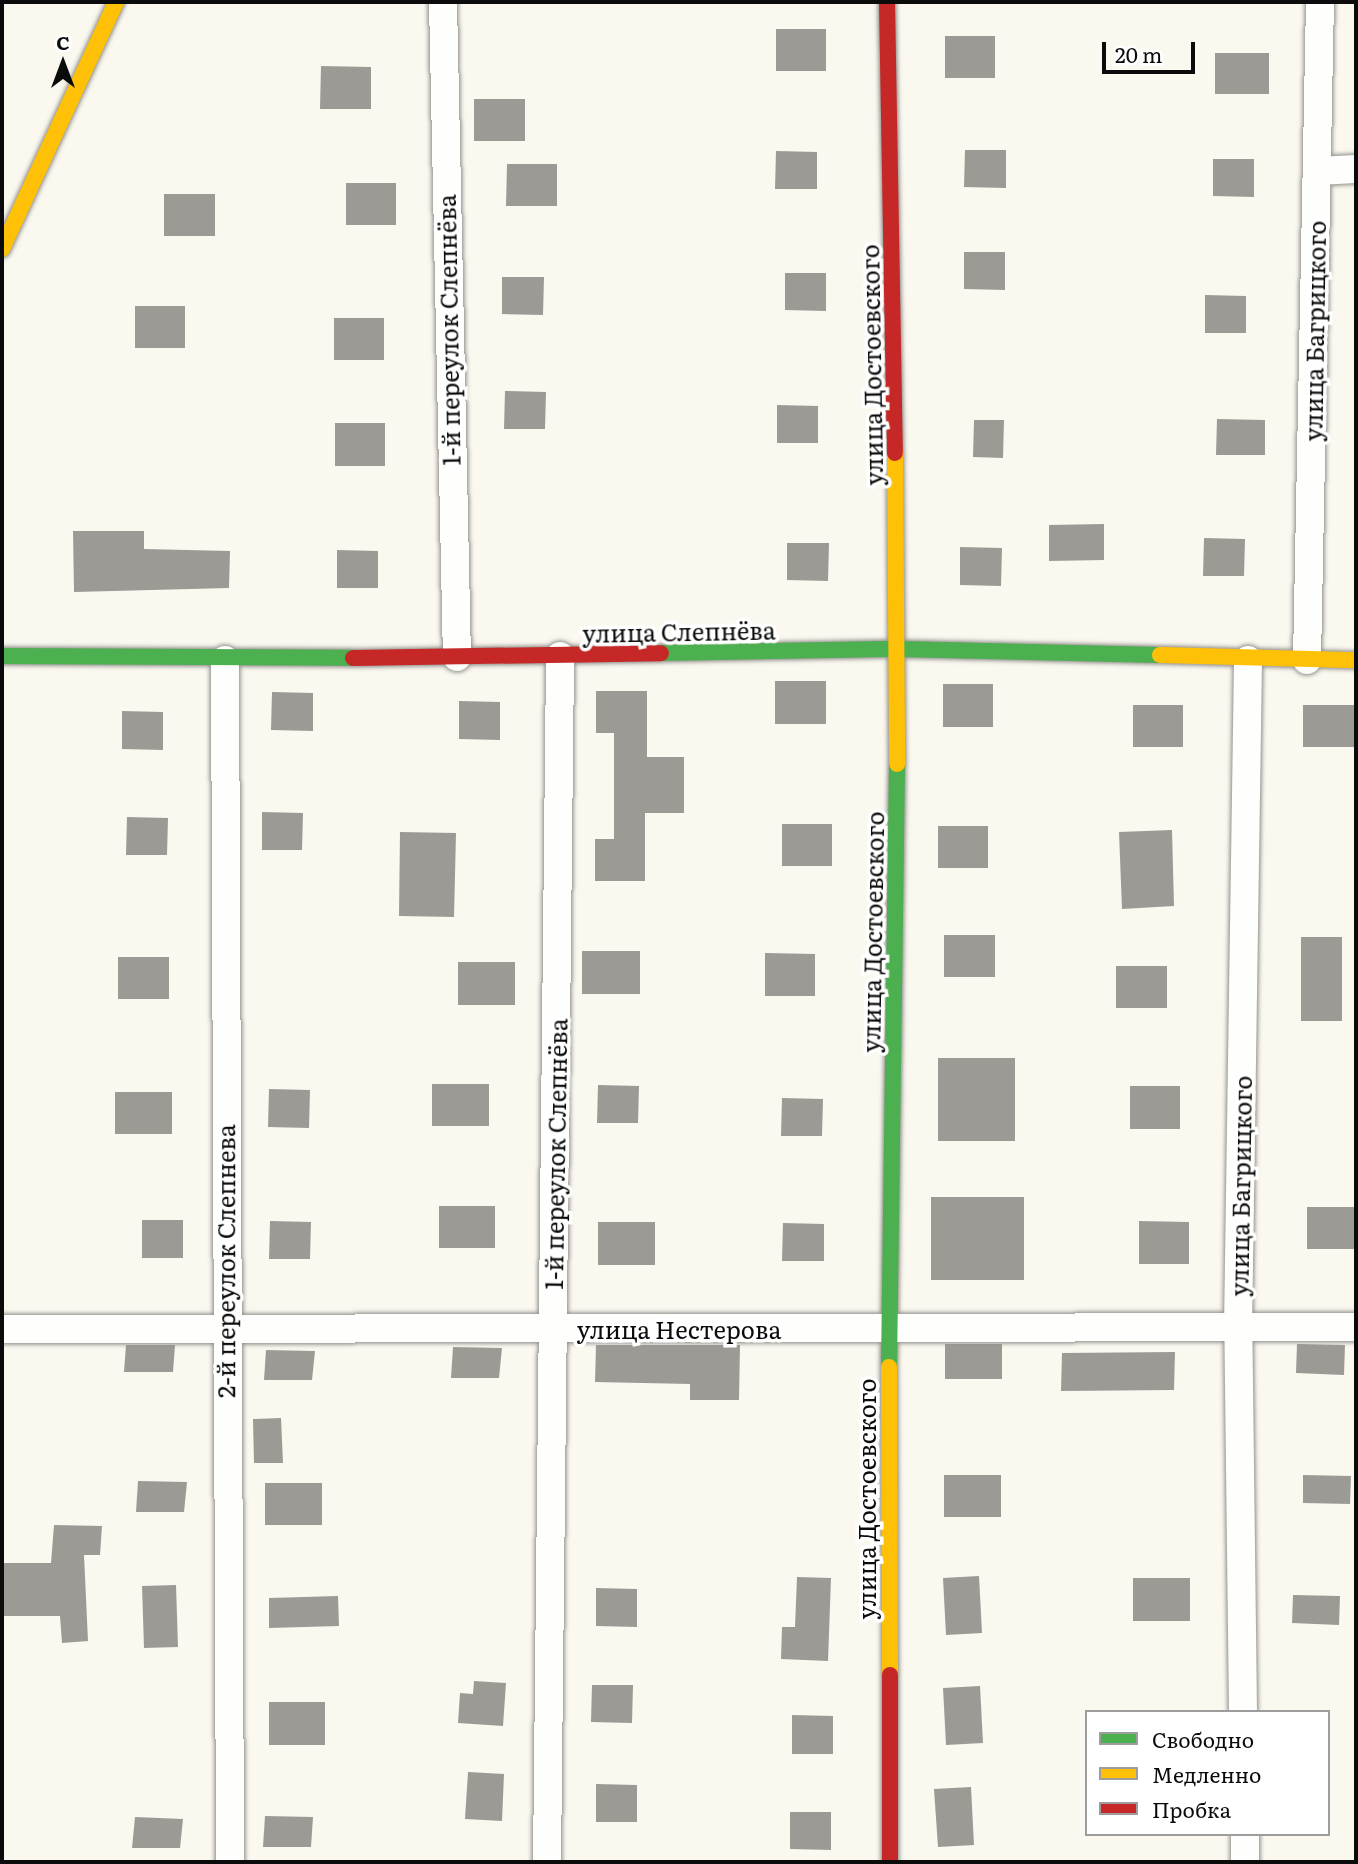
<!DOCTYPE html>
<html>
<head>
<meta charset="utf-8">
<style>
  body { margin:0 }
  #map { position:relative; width:1358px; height:1864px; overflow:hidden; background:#faf8ef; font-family:Literata,serif }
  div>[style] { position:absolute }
  .building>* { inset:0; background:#9c9a95 }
  .roads { filter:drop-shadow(0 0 2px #93928e) drop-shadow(0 0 2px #93928e) }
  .street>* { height:28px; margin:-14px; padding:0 14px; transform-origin:14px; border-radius:14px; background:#fefefd }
  .fast>* { height:16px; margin:-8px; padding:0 8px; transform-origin:8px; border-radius:8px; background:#4caf50 }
  .slow>* { height:16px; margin:-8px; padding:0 8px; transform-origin:8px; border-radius:8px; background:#ffc107 }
  .jam>* { height:16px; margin:-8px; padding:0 8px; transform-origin:8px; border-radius:8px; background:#c62828 }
  span { translate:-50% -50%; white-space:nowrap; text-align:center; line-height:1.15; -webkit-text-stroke:7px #fff; paint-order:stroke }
  .street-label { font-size:24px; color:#0b0b0b }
  .frame { position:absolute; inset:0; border:4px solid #0b0b0b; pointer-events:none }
  .legend { position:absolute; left:1085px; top:1710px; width:245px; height:126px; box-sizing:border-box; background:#fff; border:2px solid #9d9d9d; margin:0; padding:9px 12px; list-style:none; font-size:21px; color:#0b0b0b }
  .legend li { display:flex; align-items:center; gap:14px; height:35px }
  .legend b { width:35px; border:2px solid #9d9d9d }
  .north { position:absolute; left:28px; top:28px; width:70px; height:70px; -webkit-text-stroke:5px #fff; paint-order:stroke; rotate:0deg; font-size:19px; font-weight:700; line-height:28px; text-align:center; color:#0b0b0b }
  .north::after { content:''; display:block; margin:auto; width:24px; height:32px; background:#0b0b0b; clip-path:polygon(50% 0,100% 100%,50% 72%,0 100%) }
  .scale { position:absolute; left:1102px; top:42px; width:93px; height:32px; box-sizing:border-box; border:4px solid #0b0b0b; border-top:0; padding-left:9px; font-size:21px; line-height:24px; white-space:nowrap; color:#0b0b0b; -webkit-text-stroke:5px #fff; paint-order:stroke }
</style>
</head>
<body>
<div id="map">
  <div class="building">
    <div style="clip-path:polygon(776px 29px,826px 29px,826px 71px,776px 71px)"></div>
    <div style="clip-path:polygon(945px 36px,995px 36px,995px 78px,945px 78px)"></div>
    <div style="clip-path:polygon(1215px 53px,1269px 53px,1269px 94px,1215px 94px)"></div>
    <div style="clip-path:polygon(321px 66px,371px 67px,371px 109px,320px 109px)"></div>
    <div style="clip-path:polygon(474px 99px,525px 99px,525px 141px,474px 141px)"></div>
    <div style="clip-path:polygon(965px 150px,1006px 150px,1006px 188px,964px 187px)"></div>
    <div style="clip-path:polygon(776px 151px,817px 152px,817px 189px,775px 189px)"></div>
    <div style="clip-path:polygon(1213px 159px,1254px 159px,1254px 197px,1213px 196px)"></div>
    <div style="clip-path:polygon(507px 164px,557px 164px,557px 206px,506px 206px)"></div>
    <div style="clip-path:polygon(346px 183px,396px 183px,396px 225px,346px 225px)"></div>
    <div style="clip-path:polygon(164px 194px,215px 194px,215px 236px,164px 236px)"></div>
    <div style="clip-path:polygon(964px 252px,1005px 252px,1005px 290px,964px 289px)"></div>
    <div style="clip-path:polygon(785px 273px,826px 273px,826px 311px,785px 310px)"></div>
    <div style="clip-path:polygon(502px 277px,544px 277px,543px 315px,502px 314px)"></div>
    <div style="clip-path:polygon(1205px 295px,1246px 296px,1246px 333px,1205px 333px)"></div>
    <div style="clip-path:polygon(135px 306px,185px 306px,185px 348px,135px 348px)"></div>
    <div style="clip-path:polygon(334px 318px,384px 318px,384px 360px,334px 360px)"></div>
    <div style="clip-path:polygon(505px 391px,546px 392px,545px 429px,504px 429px)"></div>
    <div style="clip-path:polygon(777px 405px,818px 406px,818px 443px,777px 443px)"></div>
    <div style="clip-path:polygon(1217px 419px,1265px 420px,1265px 455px,1216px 455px)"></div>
    <div style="clip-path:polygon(974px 420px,1004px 420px,1003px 458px,973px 457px)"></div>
    <div style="clip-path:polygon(335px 423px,385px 423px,385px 466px,335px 466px)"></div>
    <div style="clip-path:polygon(1104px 524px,1104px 560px,1049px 561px,1049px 525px)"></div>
    <div style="clip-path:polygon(73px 531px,144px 531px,144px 549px,230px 551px,229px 588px,74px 592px)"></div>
    <div style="clip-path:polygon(1204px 538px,1245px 539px,1244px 576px,1203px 576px)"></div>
    <div style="clip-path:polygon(787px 543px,829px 543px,828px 581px,787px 580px)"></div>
    <div style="clip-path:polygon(960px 547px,1002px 548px,1001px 586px,960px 585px)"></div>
    <div style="clip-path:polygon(337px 550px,378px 551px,378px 588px,337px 588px)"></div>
    <div style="clip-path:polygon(775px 681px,826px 681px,826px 724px,775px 724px)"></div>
    <div style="clip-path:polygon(943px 684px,993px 684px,993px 727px,943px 727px)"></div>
    <div style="clip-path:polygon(596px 691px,647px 691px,647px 757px,684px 757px,684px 813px,645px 813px,645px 881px,595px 881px,595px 839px,614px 839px,614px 733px,596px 733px)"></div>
    <div style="clip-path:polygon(272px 692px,313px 693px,313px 731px,271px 730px)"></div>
    <div style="clip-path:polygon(459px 701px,500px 702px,500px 740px,459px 739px)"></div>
    <div style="clip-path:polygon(1133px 705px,1183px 705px,1183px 747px,1133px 747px)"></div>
    <div style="clip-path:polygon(1303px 705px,1354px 705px,1354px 747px,1303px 747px)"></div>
    <div style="clip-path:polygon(122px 711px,163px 712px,163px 750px,122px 749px)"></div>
    <div style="clip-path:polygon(262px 812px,303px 813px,302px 850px,262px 850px)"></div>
    <div style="clip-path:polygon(127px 817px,168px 818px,167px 855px,126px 855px)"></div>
    <div style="clip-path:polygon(782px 824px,832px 824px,832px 866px,782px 866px)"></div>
    <div style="clip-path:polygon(938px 826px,988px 826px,988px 868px,938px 868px)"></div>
    <div style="clip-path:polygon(1172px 830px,1174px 906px,1122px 909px,1119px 832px)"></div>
    <div style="clip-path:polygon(400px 832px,456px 833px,454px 917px,399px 916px)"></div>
    <div style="clip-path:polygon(944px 935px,995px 935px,995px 977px,944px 977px)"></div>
    <div style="clip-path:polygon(1301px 937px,1342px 937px,1342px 1021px,1301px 1021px)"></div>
    <div style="clip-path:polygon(582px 951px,640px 951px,640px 994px,582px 994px)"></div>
    <div style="clip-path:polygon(765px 953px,815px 954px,815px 996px,765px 996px)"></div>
    <div style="clip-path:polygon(118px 957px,169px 957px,169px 999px,118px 999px)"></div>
    <div style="clip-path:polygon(458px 962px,515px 962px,515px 1005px,458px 1005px)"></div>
    <div style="clip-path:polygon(1116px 966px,1167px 966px,1167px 1008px,1116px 1008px)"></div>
    <div style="clip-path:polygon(938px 1058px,1015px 1058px,1015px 1141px,938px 1141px)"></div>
    <div style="clip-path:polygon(432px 1084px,489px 1084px,489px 1126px,432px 1126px)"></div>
    <div style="clip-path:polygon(598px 1085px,639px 1086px,638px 1123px,597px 1123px)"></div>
    <div style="clip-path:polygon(1130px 1086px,1180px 1086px,1180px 1129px,1130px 1129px)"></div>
    <div style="clip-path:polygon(269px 1089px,310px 1090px,309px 1128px,268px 1127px)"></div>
    <div style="clip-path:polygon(115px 1092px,172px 1092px,172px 1134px,115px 1134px)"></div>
    <div style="clip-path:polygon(782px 1098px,823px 1099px,822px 1136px,781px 1136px)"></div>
    <div style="clip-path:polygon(931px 1197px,1024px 1197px,1024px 1280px,931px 1280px)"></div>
    <div style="clip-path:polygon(439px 1206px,495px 1206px,495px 1248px,439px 1248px)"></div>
    <div style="clip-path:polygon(1307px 1207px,1356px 1207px,1356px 1249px,1307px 1249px)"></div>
    <div style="clip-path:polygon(142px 1220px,183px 1220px,183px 1258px,142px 1258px)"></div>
    <div style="clip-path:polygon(270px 1221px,311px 1222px,310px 1259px,269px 1259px)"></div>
    <div style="clip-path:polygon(1139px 1221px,1189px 1222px,1189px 1264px,1139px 1264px)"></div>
    <div style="clip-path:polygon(598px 1222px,655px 1222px,655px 1265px,598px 1265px)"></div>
    <div style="clip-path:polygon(783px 1223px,824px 1224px,824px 1261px,782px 1261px)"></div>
    <div style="clip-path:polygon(945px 1344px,1002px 1344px,1002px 1379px,945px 1379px)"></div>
    <div style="clip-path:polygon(1297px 1344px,1345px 1345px,1344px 1375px,1296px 1373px)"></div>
    <div style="clip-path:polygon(126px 1345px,175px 1345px,173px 1372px,124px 1372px)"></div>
    <div style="clip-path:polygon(596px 1345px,740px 1345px,739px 1400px,690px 1400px,690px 1384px,595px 1382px)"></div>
    <div style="clip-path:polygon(453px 1347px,502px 1348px,499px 1378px,451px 1378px)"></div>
    <div style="clip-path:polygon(266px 1350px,315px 1351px,312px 1380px,264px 1380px)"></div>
    <div style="clip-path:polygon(1175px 1352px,1174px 1390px,1061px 1391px,1062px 1353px)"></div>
    <div style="clip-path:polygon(281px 1418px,283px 1463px,254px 1463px,253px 1419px)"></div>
    <div style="clip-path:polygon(944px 1475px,1001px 1475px,1001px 1517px,944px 1517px)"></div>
    <div style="clip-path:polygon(1303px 1475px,1351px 1476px,1350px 1504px,1303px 1503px)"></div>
    <div style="clip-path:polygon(138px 1481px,187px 1482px,184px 1512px,136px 1512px)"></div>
    <div style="clip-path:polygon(265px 1483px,322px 1483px,322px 1525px,265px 1525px)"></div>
    <div style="clip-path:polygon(54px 1525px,102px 1526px,100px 1555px,84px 1555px,88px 1641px,62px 1643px,60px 1616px,2px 1616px,2px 1563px,51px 1563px)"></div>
    <div style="clip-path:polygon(979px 1576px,982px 1633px,946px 1635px,943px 1578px)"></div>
    <div style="clip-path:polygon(797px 1577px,831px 1578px,828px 1661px,781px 1659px,782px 1627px,795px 1627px)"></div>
    <div style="clip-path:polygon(1133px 1578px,1190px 1578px,1190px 1621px,1133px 1621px)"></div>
    <div style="clip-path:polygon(176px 1585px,178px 1647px,144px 1648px,142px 1586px)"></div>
    <div style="clip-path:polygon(596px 1588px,637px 1589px,637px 1627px,596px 1626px)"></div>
    <div style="clip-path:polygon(1293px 1595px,1340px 1596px,1339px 1625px,1292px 1623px)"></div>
    <div style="clip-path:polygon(338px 1596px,339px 1626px,269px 1628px,269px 1598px)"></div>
    <div style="clip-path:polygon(474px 1681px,506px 1683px,503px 1726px,458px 1723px,460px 1693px,473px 1694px)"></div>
    <div style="clip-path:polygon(592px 1685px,633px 1685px,632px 1723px,591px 1722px)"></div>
    <div style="clip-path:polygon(980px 1686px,983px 1743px,946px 1745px,943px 1688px)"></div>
    <div style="clip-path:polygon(269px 1702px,325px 1702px,325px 1745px,269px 1745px)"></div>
    <div style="clip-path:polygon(792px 1715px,833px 1716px,833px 1754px,792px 1754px)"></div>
    <div style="clip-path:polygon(468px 1772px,504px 1774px,502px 1821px,465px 1819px)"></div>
    <div style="clip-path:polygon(596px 1784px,637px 1785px,637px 1822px,596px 1822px)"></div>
    <div style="clip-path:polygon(971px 1787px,974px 1845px,938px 1847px,934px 1789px)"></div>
    <div style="clip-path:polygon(790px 1812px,831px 1812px,831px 1850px,790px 1849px)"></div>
    <div style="clip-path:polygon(265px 1816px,313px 1817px,311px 1847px,263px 1847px)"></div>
    <div style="clip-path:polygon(135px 1817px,183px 1819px,180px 1848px,132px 1848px)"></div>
  </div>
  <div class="roads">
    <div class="street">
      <div style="left:443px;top:2px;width:655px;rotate:88.78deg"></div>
      <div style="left:1317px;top:171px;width:39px;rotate:-3deg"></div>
      <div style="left:225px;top:660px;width:1202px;rotate:89.76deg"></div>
      <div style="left:1307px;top:660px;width:658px;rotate:-88.87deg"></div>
      <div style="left:2px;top:1329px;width:1354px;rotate:-0.08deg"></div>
      <div style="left:1243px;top:1712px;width:385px;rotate:-90.7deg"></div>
      <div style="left:1238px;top:1327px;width:667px;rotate:-89.14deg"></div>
      <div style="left:1245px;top:1834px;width:28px;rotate:90deg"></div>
      <div style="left:547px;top:1862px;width:1206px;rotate:-89.38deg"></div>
    </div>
    <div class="fast">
      <div style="left:661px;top:653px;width:238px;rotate:-1deg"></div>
      <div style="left:899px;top:649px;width:261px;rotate:1.3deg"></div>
      <div style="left:2px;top:656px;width:351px;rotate:0.3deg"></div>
      <div style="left:889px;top:1367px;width:603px;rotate:-89.24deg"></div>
    </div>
    <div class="slow">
      <div style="left:2px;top:249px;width:272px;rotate:-65.2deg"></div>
      <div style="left:895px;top:453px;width:311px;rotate:89.6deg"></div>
      <div style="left:1160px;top:655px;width:196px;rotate:1.5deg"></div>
      <div style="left:889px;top:1367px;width:308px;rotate:89.8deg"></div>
    </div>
    <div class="jam">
      <div style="left:887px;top:2px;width:451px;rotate:89deg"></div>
      <div style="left:353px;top:658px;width:308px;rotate:-0.9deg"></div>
      <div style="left:890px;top:1675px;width:187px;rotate:90deg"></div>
    </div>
  </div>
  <div class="street-label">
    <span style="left:448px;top:330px;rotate:-91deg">1-й переулок Слепнёва</span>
    <span style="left:1314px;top:331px;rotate:-89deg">улица Багрицкого</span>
    <span style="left:871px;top:365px;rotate:-91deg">улица Достоевского</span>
    <span style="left:679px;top:631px;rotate:-1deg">улица Слепнёва</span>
    <span style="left:872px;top:932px;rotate:-89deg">улица Достоевского</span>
    <span style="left:555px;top:1154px;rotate:-89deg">1-й переулок Слепнёва</span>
    <span style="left:1240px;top:1186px;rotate:-89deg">улица Багрицкого</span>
    <span style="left:225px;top:1261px;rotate:-90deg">2-й переулок Слепнева</span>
    <span style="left:679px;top:1329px">улица Нестерова</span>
    <span style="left:866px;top:1499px;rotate:-90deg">улица Достоевского</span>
  </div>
  <div class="frame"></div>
  <ul class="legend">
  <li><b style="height:9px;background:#4caf50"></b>Свободно</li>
  <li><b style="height:9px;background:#ffc107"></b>Медленно</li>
  <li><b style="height:9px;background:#c62828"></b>Пробка</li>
  </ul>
  <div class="north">С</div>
  <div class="scale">20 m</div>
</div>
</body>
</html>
